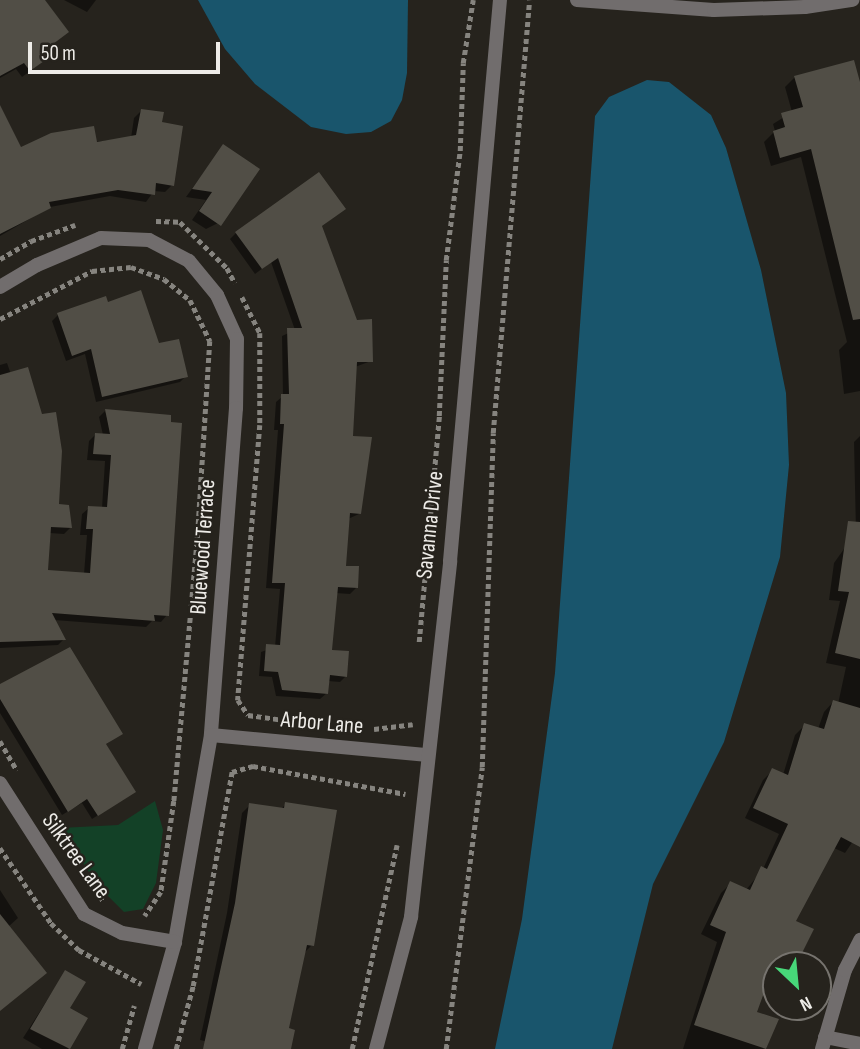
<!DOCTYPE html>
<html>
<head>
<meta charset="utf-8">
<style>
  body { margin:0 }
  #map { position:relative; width:860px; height:1049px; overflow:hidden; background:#26231d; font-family:"Sofia Sans Condensed",sans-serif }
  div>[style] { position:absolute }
  .green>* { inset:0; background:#134127 }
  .water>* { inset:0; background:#19556c }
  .shadow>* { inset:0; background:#0007 }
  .building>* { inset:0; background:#514e46 }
  .path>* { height:4.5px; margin-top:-2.25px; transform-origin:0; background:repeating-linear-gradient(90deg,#86847f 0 5px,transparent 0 8.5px) }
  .minor>* { height:14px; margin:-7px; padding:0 7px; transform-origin:7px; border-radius:7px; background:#716d6d }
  span { translate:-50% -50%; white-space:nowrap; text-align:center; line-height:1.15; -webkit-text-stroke:5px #26231d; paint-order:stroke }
  .street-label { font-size:23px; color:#eeece8 }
  .north { position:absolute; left:762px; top:951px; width:70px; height:70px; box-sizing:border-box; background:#26231d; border:2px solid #76736e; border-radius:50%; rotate:154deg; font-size:19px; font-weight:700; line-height:28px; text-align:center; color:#eeece8 }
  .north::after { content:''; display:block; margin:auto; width:24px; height:32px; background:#47d779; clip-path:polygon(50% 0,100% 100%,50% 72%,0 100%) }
  .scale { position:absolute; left:28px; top:42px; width:192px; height:32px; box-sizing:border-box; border:4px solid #eeece8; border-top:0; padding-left:9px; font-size:21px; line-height:24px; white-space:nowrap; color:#eeece8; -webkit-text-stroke:5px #26231d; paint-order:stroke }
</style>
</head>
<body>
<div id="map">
  <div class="green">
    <div style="clip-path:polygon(155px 801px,163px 830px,156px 883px,143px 909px,124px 912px,98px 886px,60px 828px,118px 825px)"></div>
  </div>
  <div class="water">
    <div style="clip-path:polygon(198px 0,408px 0,407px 73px,402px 100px,391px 121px,371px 132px,346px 134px,311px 127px,255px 84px,225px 49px)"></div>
    <div style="clip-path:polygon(647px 80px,669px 82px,711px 115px,726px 148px,761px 270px,786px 393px,789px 465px,780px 557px,724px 742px,653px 884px,612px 1049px,495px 1049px,522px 919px,555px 673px,595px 116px,609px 97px)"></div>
  </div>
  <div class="shadow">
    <div style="clip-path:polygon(0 0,42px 0,45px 60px,22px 77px,16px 69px,0 78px)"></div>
    <div style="clip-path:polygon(64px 0,96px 0,87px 12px)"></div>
    <div style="clip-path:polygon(795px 77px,860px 89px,860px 391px,844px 394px,839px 350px,847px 342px,801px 157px,771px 166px,764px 142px,775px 131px,773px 124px,792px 112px,785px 87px)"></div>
    <div style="clip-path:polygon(141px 111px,160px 124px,172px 185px,165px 192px,154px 191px,146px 202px,110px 196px,50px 207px,0 236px,0 138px,20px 150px,131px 138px,134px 118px)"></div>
    <div style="clip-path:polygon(223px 146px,222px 221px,206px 229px,192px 220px,206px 200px,186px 197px)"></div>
    <div style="clip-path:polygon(344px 209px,321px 227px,371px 361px,355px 367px,351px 437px,359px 514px,348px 519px,344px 567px,356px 588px,350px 594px,335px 593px,330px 651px,346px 676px,340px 682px,328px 681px,327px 693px,320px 699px,276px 696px,272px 677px,259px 676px,261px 652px,275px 647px,280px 589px,266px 588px,278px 430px,274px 430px,276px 402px,283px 396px,282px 336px,295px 330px,271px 262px,255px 274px,230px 239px,236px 233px)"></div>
    <div style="clip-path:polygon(107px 304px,158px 345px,186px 376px,180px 382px,96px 402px,85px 354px,66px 361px,52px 321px,58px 315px)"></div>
    <div style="clip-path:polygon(7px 363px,57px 506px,71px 527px,64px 534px,49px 533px,46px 572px,84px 574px,87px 535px,80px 535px,82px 514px,89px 508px,102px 508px,105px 461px,87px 460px,89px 441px,96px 434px,103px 435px,99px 417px,105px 411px,167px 615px,161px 622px,152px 621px,146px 627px,54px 620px,64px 639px,58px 645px,0 648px,0 365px)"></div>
    <div style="clip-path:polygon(860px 436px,860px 831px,845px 853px,834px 848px,811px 886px,794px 922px,812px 930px,795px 965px,771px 968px,755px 1013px,777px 1020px,766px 1049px,683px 1049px,717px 942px,701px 934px,721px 893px,731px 883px,746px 890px,763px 869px,779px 834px,745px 818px,763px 780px,773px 770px,783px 775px,795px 735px,805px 725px,818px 729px,824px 712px,833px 702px,838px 704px,846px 667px,826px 663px,840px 601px,829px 600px,834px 563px,856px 532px,854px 442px)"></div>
    <div style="clip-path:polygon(0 686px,120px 734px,105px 745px,134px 792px,92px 819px,82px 803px,62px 815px,0 713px)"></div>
    <div style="clip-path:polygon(286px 804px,312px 945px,304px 953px,287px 1030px,289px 1049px,237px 1049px,200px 1040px,227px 913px,242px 813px,250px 805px,280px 810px)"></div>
    <div style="clip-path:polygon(0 890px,18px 918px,8px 927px,0 1011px)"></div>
    <div style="clip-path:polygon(65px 972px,68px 1008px,86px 1019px,68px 1049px,42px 1049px,23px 1038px)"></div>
  </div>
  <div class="building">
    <div style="clip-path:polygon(0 0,45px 0,69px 32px,49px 47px,54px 54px,30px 71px,24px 63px,0 76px)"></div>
    <div style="clip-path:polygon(854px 60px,860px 82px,860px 319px,853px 320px,811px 149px,780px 158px,773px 131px,785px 127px,781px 113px,803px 107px,794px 76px)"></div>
    <div style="clip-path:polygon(0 105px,21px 147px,51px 133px,94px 126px,97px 142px,136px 135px,141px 109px,164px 112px,162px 122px,183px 126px,174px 186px,156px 183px,155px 195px,118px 190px,49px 202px,51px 208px,0 234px)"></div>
    <div style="clip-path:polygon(223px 144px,260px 169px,221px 226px,199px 211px,212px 192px,192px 189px)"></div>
    <div style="clip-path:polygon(319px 172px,346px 209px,322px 226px,357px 320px,372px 319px,373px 362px,357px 362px,353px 436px,372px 437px,361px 514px,350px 513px,346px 566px,359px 566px,358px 588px,338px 587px,332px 650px,349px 651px,347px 677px,330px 675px,328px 694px,282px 690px,278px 672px,264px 671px,266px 644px,280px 645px,285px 583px,272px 583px,284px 424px,280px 424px,281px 394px,289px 394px,287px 328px,302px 328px,278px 258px,262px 269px,235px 232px)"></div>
    <div style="clip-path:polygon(141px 290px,159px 343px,179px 339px,188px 377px,102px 397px,91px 349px,72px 356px,57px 313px,106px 296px,108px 302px)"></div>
    <div style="clip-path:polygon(28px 367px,42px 414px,56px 412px,62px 451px,59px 504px,69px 505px,72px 528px,51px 527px,48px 570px,90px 573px,93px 529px,86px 529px,88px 506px,107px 507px,111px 455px,93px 454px,95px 433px,110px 434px,105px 409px,171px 415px,171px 422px,182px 423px,169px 616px,154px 615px,155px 621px,52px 613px,66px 640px,0 642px,0 375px)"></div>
    <div style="clip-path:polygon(848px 521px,860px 522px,860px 659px,835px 653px,849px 592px,838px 591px)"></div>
    <div style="clip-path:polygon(70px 647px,123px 734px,106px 744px,136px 792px,98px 816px,87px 799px,68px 812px,0 699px,0 684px)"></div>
    <div style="clip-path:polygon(833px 700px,860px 708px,860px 847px,841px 837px,796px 921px,814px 929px,796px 965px,777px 957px,757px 1012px,779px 1019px,766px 1049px,694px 1025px,726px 932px,710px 925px,730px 881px,750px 890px,761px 866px,767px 869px,788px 824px,753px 808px,772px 768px,788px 775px,804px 723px,824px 729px)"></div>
    <div style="clip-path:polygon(285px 802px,337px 810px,314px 946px,307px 945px,289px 1028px,295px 1030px,291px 1049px,203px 1049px,235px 903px,249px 803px,284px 808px)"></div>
    <div style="clip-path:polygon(0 914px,47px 973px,0 1011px)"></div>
    <div style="clip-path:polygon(65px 970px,86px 982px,70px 1008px,88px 1018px,70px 1049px,30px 1029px)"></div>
  </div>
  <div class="path">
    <div style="left:156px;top:221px;width:24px;rotate:2deg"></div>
    <div style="left:180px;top:222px;width:66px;rotate:44.4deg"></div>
    <div style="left:227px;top:268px;width:17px;rotate:62deg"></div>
    <div style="left:0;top:259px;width:36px;rotate:-30deg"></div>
    <div style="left:31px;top:241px;width:47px;rotate:-20deg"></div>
    <div style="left:242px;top:297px;width:40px;rotate:63.4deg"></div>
    <div style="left:260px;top:333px;width:92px;rotate:90deg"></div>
    <div style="left:260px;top:425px;width:276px;rotate:94.6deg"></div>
    <div style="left:238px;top:700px;width:18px;rotate:56deg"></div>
    <div style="left:248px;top:715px;width:37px;rotate:8deg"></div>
    <div style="left:0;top:319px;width:104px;rotate:-27.6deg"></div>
    <div style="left:92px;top:271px;width:39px;rotate:-6deg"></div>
    <div style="left:131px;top:267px;width:35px;rotate:20deg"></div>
    <div style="left:164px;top:279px;width:33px;rotate:39deg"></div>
    <div style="left:190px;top:300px;width:46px;rotate:64deg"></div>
    <div style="left:210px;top:341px;width:192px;rotate:93.6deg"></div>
    <div style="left:198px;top:533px;width:269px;rotate:95.1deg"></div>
    <div style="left:174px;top:801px;width:92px;rotate:98.1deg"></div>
    <div style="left:161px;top:892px;width:29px;rotate:124deg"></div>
    <div style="left:419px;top:642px;width:227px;rotate:-84.9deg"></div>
    <div style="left:439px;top:416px;width:156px;rotate:-87.4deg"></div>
    <div style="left:446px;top:260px;width:110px;rotate:-82.7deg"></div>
    <div style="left:460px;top:151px;width:88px;rotate:-88deg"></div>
    <div style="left:463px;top:63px;width:64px;rotate:-81deg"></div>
    <div style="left:374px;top:729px;width:39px;rotate:-7deg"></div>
    <div style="left:0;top:741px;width:34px;rotate:60deg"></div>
    <div style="left:0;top:848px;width:91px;rotate:55.8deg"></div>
    <div style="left:51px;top:923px;width:39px;rotate:44deg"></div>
    <div style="left:79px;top:950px;width:71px;rotate:28.7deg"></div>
    <div style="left:85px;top:875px;width:33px;rotate:55deg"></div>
    <div style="left:122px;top:1049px;width:45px;rotate:-74.4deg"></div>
    <div style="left:176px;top:1049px;width:65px;rotate:-74.9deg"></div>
    <div style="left:193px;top:986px;width:218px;rotate:-79.7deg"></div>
    <div style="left:232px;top:772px;width:22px;rotate:-16deg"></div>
    <div style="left:253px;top:766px;width:155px;rotate:10.4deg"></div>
    <div style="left:352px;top:1049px;width:209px;rotate:-77.6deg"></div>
    <div style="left:446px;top:1049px;width:284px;rotate:-82.7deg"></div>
    <div style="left:482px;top:767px;width:334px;rotate:-88.1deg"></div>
    <div style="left:493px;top:433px;width:434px;rotate:-85.2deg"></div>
  </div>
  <div class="minor">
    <div style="left:577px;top:0;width:137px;rotate:4.2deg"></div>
    <div style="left:714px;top:10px;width:91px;rotate:-1.9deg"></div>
    <div style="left:805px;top:7px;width:48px;rotate:-8.5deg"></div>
    <div style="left:0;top:287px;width:43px;rotate:-30.7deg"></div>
    <div style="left:37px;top:265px;width:69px;rotate:-22.9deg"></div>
    <div style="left:101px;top:238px;width:48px;rotate:2.4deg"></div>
    <div style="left:149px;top:240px;width:45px;rotate:27.7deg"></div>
    <div style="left:189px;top:261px;width:44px;rotate:50.5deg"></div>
    <div style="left:217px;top:295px;width:48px;rotate:65.6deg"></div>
    <div style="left:237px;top:339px;width:69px;rotate:90.8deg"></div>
    <div style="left:236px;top:408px;width:328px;rotate:94.4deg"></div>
    <div style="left:211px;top:735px;width:210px;rotate:99.9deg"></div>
    <div style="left:175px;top:942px;width:111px;rotate:105.7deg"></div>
    <div style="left:211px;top:735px;width:218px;rotate:5.3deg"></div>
    <div style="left:0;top:783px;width:156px;rotate:57.3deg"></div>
    <div style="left:84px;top:914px;width:42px;rotate:26.6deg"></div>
    <div style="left:122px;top:933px;width:54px;rotate:9.6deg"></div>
    <div style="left:825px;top:1037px;width:36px;rotate:11deg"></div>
    <div style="left:376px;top:1049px;width:137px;rotate:-75.1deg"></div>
    <div style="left:411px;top:917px;width:358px;rotate:-83.7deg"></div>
    <div style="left:450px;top:561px;width:563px;rotate:-84.91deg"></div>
    <div style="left:822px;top:1049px;width:82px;rotate:-73.8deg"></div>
    <div style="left:845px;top:970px;width:34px;rotate:-63deg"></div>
  </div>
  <div class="street-label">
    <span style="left:430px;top:525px;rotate:-84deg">Savanna Drive</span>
    <span style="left:203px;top:547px;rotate:-86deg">Bluewood Terrace</span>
    <span style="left:322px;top:723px;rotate:5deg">Arbor Lane</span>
    <span style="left:76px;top:856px;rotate:54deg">Silktree Lane</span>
  </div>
  <div class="north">N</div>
  <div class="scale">50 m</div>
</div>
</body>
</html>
